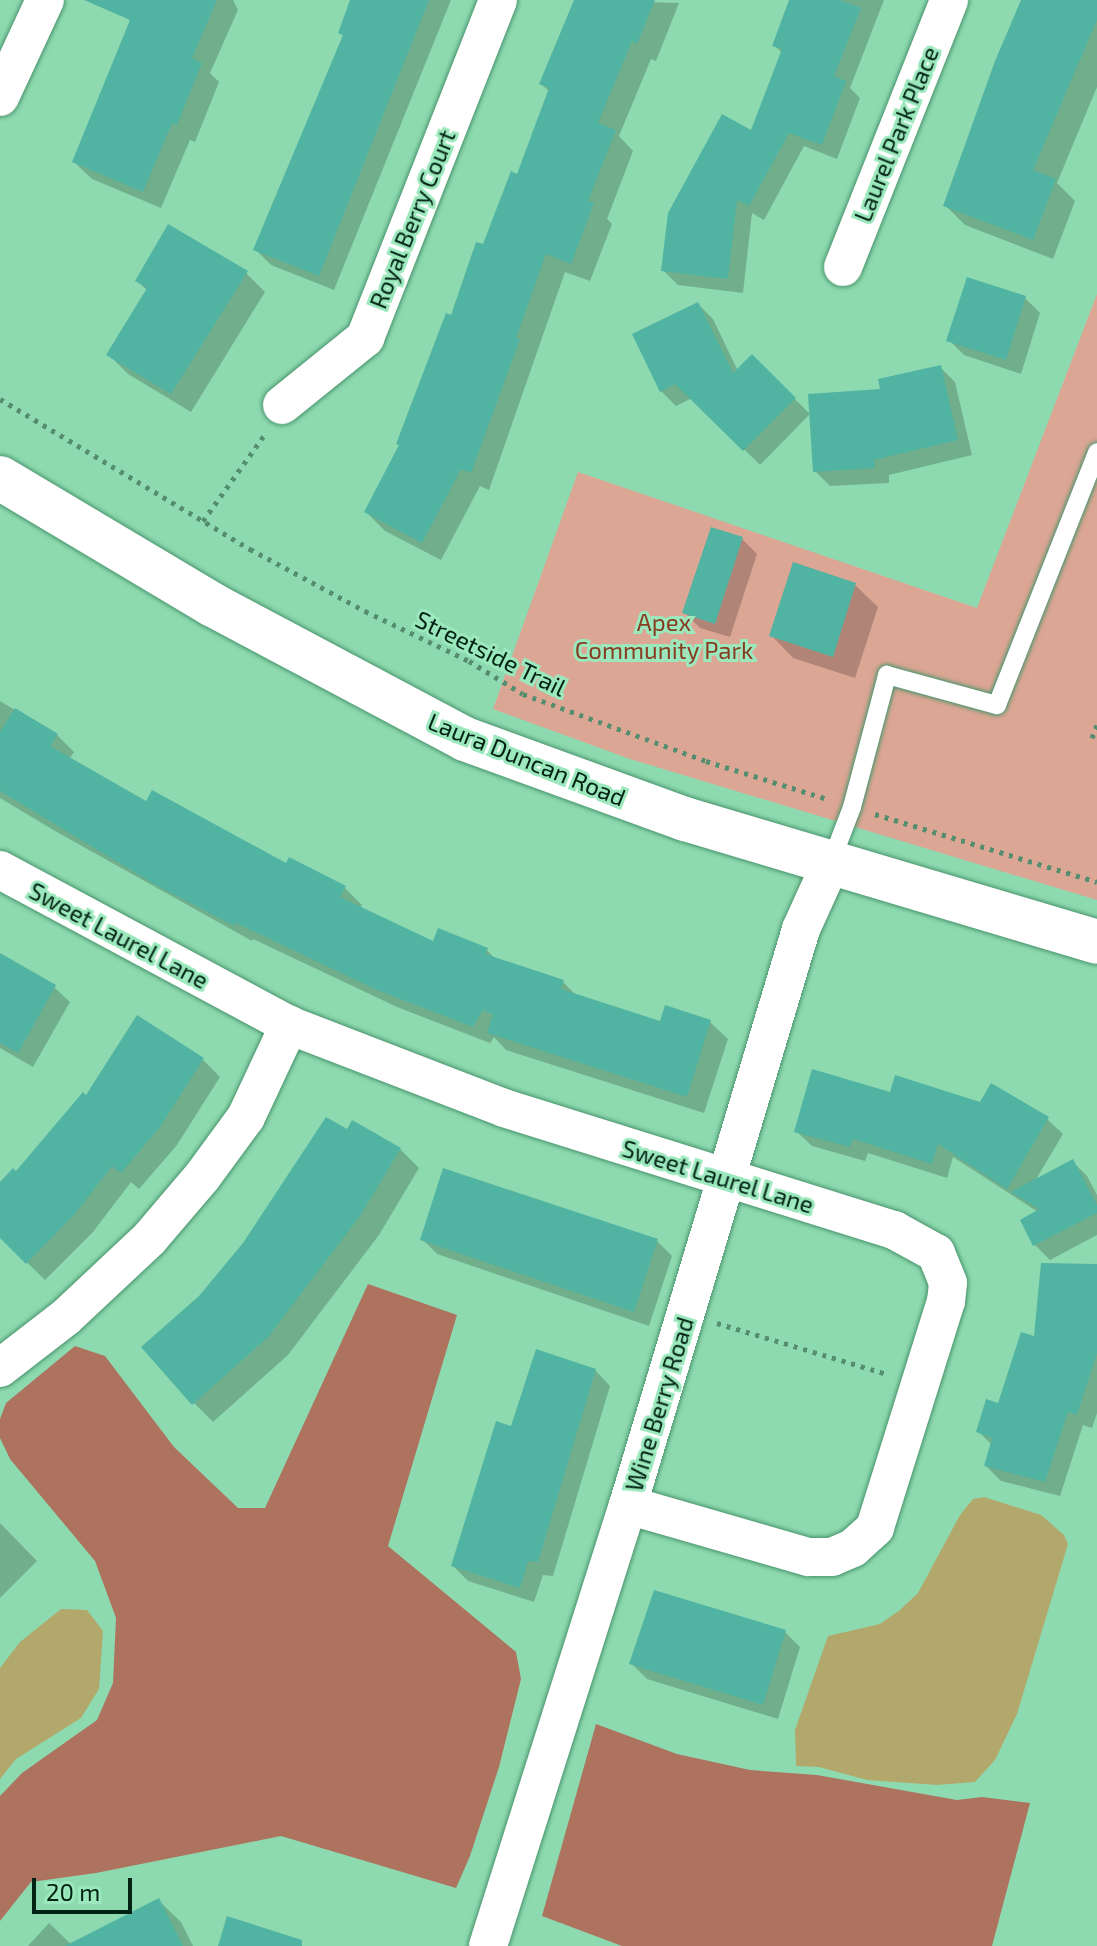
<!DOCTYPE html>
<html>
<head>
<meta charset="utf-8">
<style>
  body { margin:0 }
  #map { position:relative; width:1097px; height:1946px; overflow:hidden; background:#8edab0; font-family:"Exo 2",sans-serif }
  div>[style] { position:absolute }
  .green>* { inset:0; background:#dca694 }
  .forest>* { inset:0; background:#ad735f }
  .water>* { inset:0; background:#b3a86c }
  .shadow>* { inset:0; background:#0003 }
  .building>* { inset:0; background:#51b3a1 }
  .path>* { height:5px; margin-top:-2.5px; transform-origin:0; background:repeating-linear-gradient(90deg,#548e6f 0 4px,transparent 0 10px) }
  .roads { filter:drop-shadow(0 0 2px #48936c) drop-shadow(0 0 2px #48936c) }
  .service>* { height:18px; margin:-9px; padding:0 9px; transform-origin:9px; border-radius:9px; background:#fff }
  .minor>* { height:38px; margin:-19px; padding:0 19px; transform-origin:19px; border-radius:19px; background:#fff }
  .tertiary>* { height:44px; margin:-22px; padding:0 22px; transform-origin:22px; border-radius:22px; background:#fff }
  span { translate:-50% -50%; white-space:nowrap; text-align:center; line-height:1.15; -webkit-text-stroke:6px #9be8bd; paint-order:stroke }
  .street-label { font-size:24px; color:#022213 }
  .park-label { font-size:24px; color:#873c22 }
  .scale { position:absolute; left:32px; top:1878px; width:100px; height:36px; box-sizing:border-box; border:4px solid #022213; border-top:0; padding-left:10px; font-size:24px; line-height:28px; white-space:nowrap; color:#022213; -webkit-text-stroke:6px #9be8bd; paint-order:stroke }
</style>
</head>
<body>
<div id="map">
  <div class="green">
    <div style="clip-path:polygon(1097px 294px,1097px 900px,630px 759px,493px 709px,578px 472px,977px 608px)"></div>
  </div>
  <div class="forest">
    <div style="clip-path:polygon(368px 1284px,457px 1315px,388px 1546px,516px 1652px,521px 1679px,499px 1767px,470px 1856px,456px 1888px,281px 1836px,96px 1873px,31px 1882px,0 1921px,0 1796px,22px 1773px,97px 1720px,113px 1683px,116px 1618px,95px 1561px,10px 1459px,0 1438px,0 1419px,6px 1403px,75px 1346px,105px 1356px,174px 1447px,238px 1508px,265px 1508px)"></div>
    <div style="clip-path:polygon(596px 1724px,677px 1754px,750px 1770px,817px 1775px,957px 1800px,982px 1797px,1030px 1803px,992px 1946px,622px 1946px,542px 1916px)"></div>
  </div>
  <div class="water">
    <div style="clip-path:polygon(984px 1497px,1041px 1515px,1064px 1535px,1068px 1544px,1017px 1714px,995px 1760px,975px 1782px,937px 1785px,867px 1780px,819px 1767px,796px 1766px,795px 1730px,828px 1636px,880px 1624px,900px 1610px,918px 1593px,960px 1515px,973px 1499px)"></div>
    <div style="clip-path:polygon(61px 1609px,87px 1610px,103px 1631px,99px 1689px,81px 1718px,16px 1759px,0 1779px,0 1668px,20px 1642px)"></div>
  </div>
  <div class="shadow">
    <div style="clip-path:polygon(132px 0,233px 0,238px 10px,210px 73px,219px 82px,195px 142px,190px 140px,161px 208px,92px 179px,74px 162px,131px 22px,125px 16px)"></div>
    <div style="clip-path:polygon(352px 0,451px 0,334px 290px,271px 265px,256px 250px,344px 37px,340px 32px)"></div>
    <div style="clip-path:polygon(577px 0,679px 3px,656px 61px,651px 59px,619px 136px,633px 151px,607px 219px,612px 224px,590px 281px,565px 272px,489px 490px,480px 486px,441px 560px,385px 531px,366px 512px,401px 446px,452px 317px,518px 176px,550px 92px,541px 84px)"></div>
    <div style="clip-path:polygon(790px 0,884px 0,850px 88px,860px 98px,837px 159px,804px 146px,764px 220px,752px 213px,743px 293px,678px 285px,663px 270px,752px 133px,782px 53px,774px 45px)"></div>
    <div style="clip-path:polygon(1025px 0,1097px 0,1097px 87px,1057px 183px,1075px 201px,1053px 259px,965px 225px,945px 205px)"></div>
    <div style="clip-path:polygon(246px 273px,265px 292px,191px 412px,128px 374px,109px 355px,148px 291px,137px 281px)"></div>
    <div style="clip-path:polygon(1025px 298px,1040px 313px,1021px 374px,964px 355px,949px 340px)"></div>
    <div style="clip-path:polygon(698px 304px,713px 319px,738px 371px,752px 357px,810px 414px,760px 465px,692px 398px,676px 406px,661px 391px)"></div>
    <div style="clip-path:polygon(940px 367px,955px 382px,972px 455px,889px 475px,889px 483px,830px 486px,815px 471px)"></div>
    <div style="clip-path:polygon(742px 539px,757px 554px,730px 637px,700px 628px,685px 613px)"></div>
    <div style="clip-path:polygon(794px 565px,855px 585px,878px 607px,855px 678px,793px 658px,771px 635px)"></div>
    <div style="clip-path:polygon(0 701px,57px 735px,74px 752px,69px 760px,147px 804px,345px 888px,362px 905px,360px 908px,434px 944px,487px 950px,497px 961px,563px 982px,578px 997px,661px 1024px,666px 1008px,710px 1022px,728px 1039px,704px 1113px,506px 1050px,494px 1037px,490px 1043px,397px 1007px,253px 939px,252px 941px,55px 831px,0 798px)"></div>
    <div style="clip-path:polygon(0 955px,54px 987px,70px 1002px,33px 1067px,0 1048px)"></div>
    <div style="clip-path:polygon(203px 1060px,220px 1077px,177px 1145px,139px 1189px,131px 1182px,93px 1232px,45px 1280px,0 1236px,0 1185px)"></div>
    <div style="clip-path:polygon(891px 1095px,981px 1104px,1047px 1119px,1063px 1134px,1035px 1181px,1072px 1161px,1087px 1176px,1097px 1195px,1097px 1235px,1050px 1260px,1035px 1245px,1038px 1212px,953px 1157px,947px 1178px,868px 1153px,865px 1161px,812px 1146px,796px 1131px)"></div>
    <div style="clip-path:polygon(348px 1132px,400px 1149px,419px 1168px,379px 1235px,288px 1355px,213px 1422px,194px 1403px,201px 1297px)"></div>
    <div style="clip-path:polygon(422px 1239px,657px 1241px,672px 1256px,649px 1326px,437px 1254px)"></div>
    <div style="clip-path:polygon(1097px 1266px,1097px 1413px,1092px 1428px,1083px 1425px,1060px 1496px,1001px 1481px,986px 1466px,992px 1445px,979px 1432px)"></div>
    <div style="clip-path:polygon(595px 1370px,610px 1386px,553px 1576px,543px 1575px,534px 1602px,468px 1581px,453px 1566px,512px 1429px)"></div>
    <div style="clip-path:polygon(0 1523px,37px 1561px,0 1598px)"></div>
    <div style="clip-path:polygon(785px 1632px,800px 1647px,778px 1719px,647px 1679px,632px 1664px)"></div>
    <div style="clip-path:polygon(158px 1900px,181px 1922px,193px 1946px,28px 1946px,49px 1923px,72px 1945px)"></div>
  </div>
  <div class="building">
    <div style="clip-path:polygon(84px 0,217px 0,192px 58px,202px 63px,177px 125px,172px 123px,143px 192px,72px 162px,130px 20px)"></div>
    <div style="clip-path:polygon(350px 0,429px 0,319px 276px,253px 250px,343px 35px,338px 33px)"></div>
    <div style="clip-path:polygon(574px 0,655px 0,637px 44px,632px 41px,598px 123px,616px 130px,588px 201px,594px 203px,571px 264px,546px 254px,516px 338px,520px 339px,471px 473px,461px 469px,422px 543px,364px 512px,399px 445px,396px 444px,446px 313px,451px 315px,476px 242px,483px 244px,511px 171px,517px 174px,549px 88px,539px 84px)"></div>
    <div style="clip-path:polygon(789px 0,840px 0,861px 8px,834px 76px,846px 81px,822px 145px,789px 133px,749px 206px,737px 200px,728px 279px,661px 271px,668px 213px,722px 114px,751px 130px,782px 49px,772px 46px)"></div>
    <div style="clip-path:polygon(1021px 0,1097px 0,1097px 20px,1033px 170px,1056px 179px,1033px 240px,943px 206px,995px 61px)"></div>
    <div style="clip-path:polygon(168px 224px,248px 271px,171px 394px,106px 355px,147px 288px,135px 281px)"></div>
    <div style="clip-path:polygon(967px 277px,1026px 296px,1006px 360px,946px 341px)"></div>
    <div style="clip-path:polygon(698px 302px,733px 373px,752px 354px,796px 398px,743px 451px,675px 384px,660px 392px,632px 334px)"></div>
    <div style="clip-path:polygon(941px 365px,958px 440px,874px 460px,875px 468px,813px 472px,808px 394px,880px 389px,878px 379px)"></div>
    <div style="clip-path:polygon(711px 527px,743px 537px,715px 624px,682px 613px)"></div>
    <div style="clip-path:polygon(793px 562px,856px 583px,833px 657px,769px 636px)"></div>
    <div style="clip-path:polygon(15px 708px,58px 734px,50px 746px,146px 801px,152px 790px,286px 863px,289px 857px,346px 886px,340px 897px,433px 941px,438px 928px,488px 948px,485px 954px,564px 980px,561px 989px,660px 1021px,665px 1005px,711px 1020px,687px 1097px,487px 1033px,493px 1015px,483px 1010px,473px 1027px,377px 990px,236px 923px,234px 926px,154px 884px,0 791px,0 732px)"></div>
    <div style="clip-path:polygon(0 953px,56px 985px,18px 1053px,0 1043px)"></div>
    <div style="clip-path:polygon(137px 1015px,204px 1058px,160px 1127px,121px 1173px,112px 1166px,75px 1214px,26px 1264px,0 1238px,0 1182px,13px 1168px,16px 1171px,83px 1092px,86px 1095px)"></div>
    <div style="clip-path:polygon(812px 1069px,890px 1092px,895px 1075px,980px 1102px,991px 1083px,1049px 1117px,1007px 1189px,938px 1144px,932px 1164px,853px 1139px,850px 1147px,794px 1132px)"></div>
    <div style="clip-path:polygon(326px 1117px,347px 1129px,352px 1120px,401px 1148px,360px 1216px,269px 1336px,192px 1405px,141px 1347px,199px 1296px,243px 1243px)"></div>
    <div style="clip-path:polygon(1073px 1159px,1097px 1205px,1097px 1213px,1033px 1246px,1020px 1220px,1039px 1209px,1011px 1192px)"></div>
    <div style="clip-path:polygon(443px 1168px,658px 1239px,634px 1312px,420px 1240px)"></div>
    <div style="clip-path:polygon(1041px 1263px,1097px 1264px,1097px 1353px,1077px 1415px,1068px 1412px,1045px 1482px,984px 1466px,992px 1438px,976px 1432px,986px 1399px,998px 1403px,1021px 1332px,1034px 1336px)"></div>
    <div style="clip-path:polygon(536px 1349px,596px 1369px,538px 1562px,528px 1561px,520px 1588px,451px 1566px,496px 1421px,511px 1426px)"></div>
    <div style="clip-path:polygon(654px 1590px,786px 1630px,763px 1705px,629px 1664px)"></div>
    <div style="clip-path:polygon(159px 1898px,183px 1946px,65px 1946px)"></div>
    <div style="clip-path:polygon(227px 1916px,302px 1940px,302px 1946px,218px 1946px)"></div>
  </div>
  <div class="path">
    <div style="left:0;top:399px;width:292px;rotate:31deg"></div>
    <div style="left:250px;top:549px;width:131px;rotate:28.3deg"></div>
    <div style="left:365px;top:611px;width:115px;rotate:25.7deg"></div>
    <div style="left:469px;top:661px;width:63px;rotate:31.4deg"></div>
    <div style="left:523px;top:694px;width:195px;rotate:20.1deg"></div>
    <div style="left:706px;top:761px;width:127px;rotate:17.4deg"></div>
    <div style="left:203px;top:521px;width:107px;rotate:-54.5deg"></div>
    <div style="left:1092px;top:738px;width:14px;rotate:-69deg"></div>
    <div style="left:875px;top:814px;width:232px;rotate:17deg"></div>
    <div style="left:717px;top:1323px;width:177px;rotate:16.7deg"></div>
  </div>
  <div class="roads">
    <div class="service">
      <div style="left:831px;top:862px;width:59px;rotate:-69.1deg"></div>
      <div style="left:852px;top:807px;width:137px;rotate:-75.1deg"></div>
      <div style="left:887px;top:675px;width:114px;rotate:15.3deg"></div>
      <div style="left:997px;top:705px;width:272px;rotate:-68.4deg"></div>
    </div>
    <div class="minor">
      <div style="left:0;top:97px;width:107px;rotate:-65.1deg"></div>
      <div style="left:843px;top:267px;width:287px;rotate:-68.3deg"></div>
      <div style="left:282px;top:405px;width:107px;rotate:-38.9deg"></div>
      <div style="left:365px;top:338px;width:363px;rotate:-68.5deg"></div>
      <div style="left:0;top:870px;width:328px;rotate:28.2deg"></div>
      <div style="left:289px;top:1025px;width:230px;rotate:21.1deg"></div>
      <div style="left:504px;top:1108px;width:409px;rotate:17.4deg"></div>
      <div style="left:894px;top:1230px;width:48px;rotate:28.7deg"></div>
      <div style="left:936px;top:1253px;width:32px;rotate:68deg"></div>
      <div style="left:948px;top:1283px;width:18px;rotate:96deg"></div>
      <div style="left:946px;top:1301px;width:238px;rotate:107.4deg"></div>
      <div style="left:875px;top:1528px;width:30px;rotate:138deg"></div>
      <div style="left:853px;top:1548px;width:23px;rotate:157deg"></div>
      <div style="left:832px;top:1557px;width:24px;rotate:180deg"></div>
      <div style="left:808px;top:1557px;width:187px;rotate:-163.9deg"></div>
      <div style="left:0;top:1368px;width:83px;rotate:-37.7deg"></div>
      <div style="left:66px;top:1317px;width:115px;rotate:-43.2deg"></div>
      <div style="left:150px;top:1238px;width:80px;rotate:-49.6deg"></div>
      <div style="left:202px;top:1177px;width:74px;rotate:-53.7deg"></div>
      <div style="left:246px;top:1117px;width:102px;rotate:-64.9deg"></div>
      <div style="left:488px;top:1946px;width:463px;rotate:-72.4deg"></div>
      <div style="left:628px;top:1505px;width:601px;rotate:-73.28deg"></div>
      <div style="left:801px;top:929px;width:72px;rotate:-65.6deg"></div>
    </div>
    <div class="tertiary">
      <div style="left:0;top:478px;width:248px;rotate:30.8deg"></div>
      <div style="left:213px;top:605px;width:285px;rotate:28deg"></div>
      <div style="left:465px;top:739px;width:234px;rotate:20deg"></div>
      <div style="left:685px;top:819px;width:430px;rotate:16.6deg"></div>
    </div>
  </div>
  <div class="street-label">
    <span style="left:896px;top:134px;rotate:-68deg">Laurel Park Place</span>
    <span style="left:412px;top:219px;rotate:-68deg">Royal Berry Court</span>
    <span style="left:491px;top:653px;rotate:26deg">Streetside Trail</span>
    <span style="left:527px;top:759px;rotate:22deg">Laura Duncan Road</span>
    <span style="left:119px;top:935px;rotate:28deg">Sweet Laurel Lane</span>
    <span style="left:718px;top:1176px;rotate:17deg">Sweet Laurel Lane</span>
    <span style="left:659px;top:1404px;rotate:-73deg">Wine Berry Road</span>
  </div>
  <div class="park-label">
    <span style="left:664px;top:636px">Apex<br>Community Park</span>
  </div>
  <div class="scale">20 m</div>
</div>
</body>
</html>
